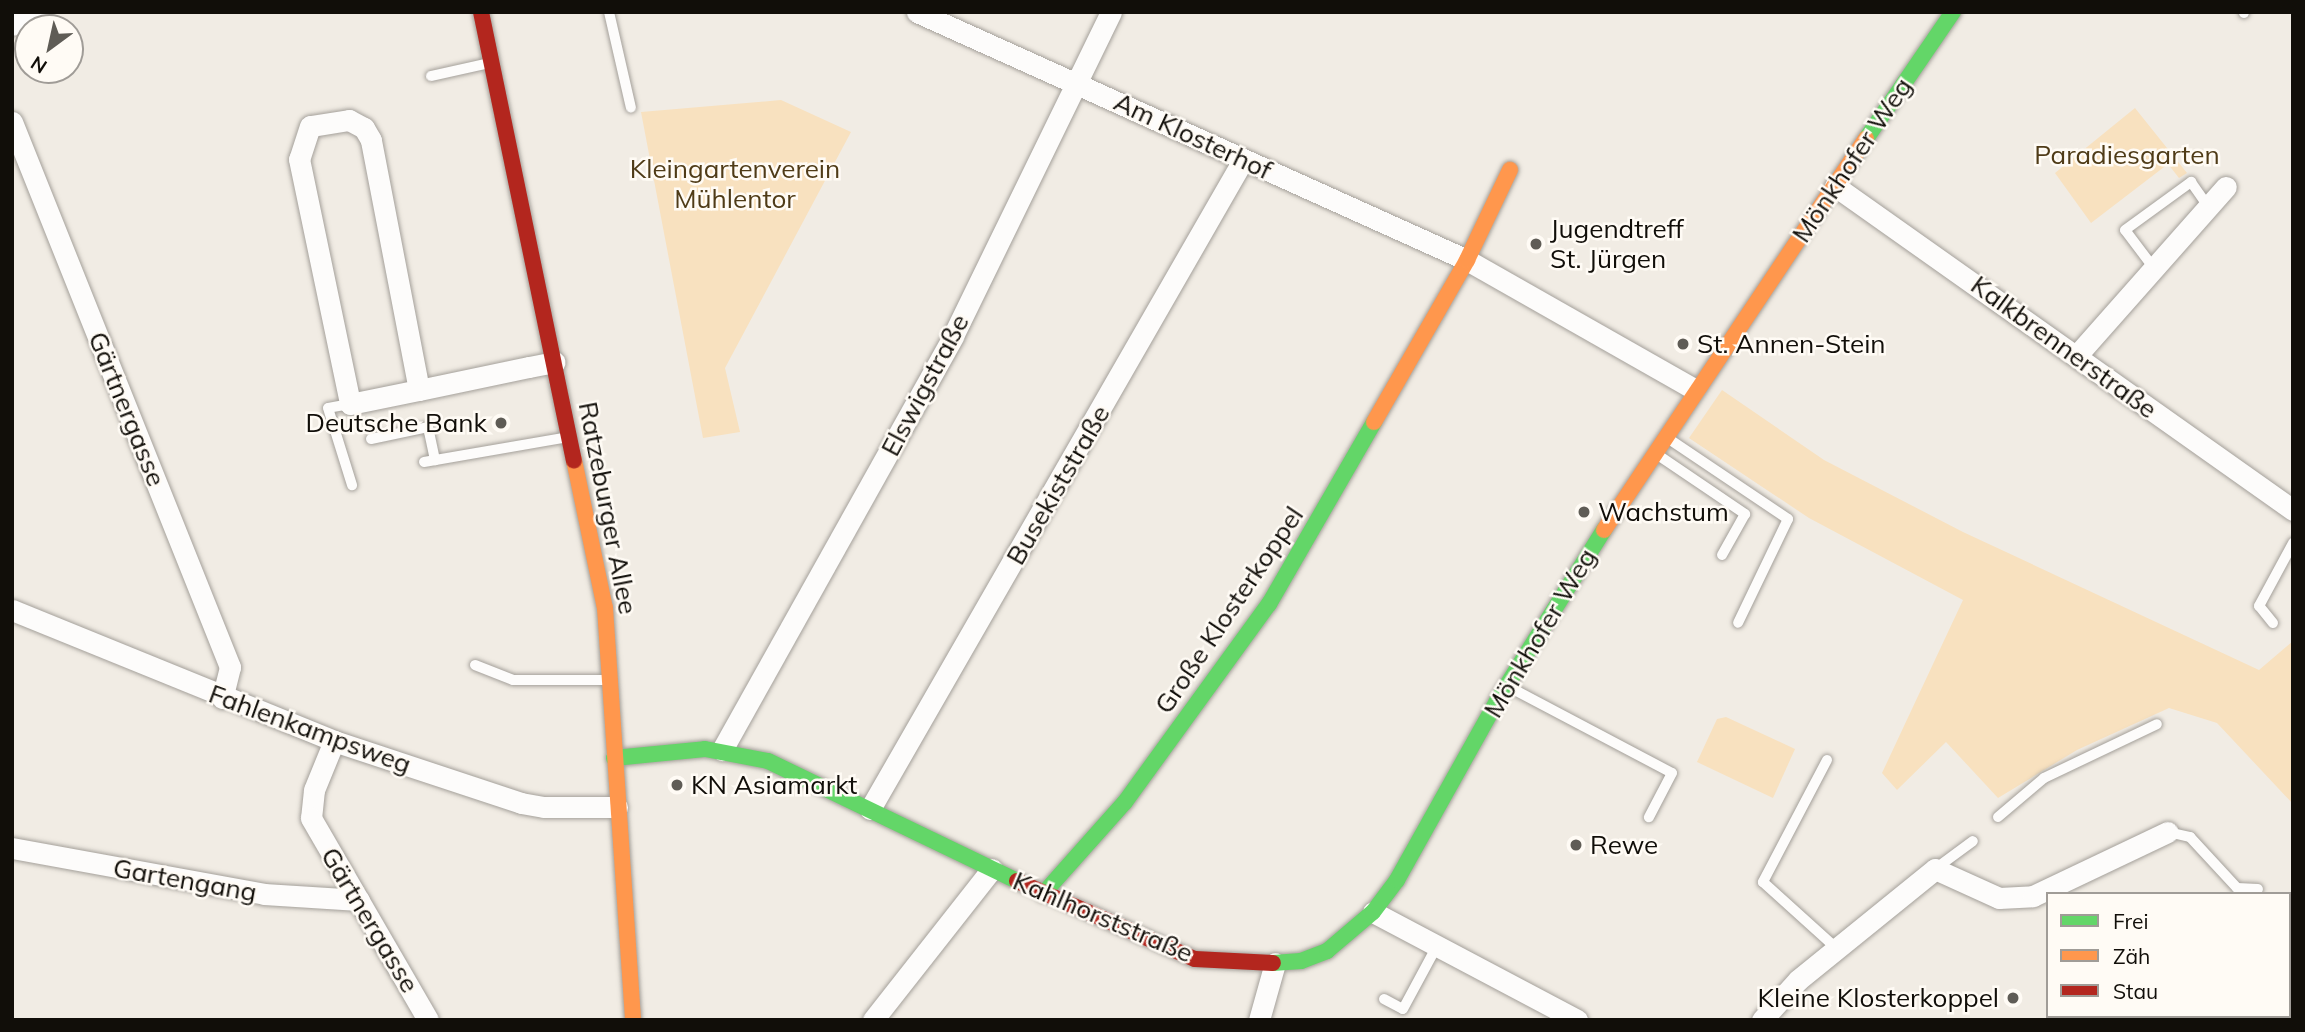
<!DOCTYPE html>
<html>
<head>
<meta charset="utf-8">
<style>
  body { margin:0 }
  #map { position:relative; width:2305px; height:1032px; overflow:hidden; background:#f1ece4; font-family:Mulish,sans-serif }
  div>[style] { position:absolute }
  .green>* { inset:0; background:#f8e1bf }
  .roads { filter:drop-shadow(0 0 2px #a4a09a) drop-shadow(0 0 2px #a4a09a) }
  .lane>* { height:10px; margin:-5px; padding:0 5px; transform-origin:5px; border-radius:5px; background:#fdfcfb }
  .street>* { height:21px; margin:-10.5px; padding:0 10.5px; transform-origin:10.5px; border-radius:10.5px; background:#fdfcfb }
  .fast>* { height:16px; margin:-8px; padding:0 8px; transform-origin:8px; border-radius:8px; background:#63d668 }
  .slow>* { height:16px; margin:-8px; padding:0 8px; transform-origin:8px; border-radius:8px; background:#ff974d }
  .jam>* { height:16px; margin:-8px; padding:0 8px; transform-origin:8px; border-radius:8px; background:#b3261e }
  .dots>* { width:19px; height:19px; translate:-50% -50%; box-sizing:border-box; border:4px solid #fffbf5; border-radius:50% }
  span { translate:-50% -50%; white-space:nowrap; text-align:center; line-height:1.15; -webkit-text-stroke:5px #fffbf5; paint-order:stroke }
  .street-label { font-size:26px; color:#110e09 }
  .park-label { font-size:26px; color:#4f3b17 }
  .poi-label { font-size:26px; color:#110e09 }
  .left { translate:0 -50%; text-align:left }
  .right { translate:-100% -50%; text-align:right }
  .frame { position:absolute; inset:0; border:14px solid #110e09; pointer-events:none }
  .legend { position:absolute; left:2046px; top:892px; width:245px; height:126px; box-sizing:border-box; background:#fffbf5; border:2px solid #a09c97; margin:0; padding:9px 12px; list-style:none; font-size:21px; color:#110e09 }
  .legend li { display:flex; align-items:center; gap:14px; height:35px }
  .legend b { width:35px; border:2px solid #a09c97 }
  .north { position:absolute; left:14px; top:14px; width:70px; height:70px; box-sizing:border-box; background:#fffbf5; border:2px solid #a09c97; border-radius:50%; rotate:213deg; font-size:19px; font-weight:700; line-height:28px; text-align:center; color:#110e09 }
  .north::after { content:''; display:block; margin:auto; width:24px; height:32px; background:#5f5c56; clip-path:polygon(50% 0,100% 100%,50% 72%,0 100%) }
</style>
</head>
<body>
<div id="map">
  <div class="green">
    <div style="clip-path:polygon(781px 100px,851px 132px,725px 368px,740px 432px,703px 438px,641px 112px)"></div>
    <div style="clip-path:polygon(2135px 108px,2187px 173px,2179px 178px,2168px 164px,2091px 223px,2055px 173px)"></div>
    <div style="clip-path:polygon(1722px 390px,1824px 460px,1963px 532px,2259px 670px,2293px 641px,2293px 804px,2217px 723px,2169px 708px,2077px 750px,1998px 798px,1946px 742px,1897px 790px,1882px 773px,1963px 600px,1809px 518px,1689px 438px)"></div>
    <div style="clip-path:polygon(1726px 717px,1795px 749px,1773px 798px,1697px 762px,1717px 719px)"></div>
  </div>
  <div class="roads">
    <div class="lane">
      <div style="left:609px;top:12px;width:98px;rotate:77.1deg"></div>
      <div style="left:2244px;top:13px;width:1px;rotate:-90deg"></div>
      <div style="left:431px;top:76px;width:59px;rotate:-12.6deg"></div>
      <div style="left:2153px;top:267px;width:46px;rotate:-127.1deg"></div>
      <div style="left:2125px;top:230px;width:82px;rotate:-36deg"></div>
      <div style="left:2191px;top:182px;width:29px;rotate:55deg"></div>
      <div style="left:350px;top:404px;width:22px;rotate:170deg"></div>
      <div style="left:328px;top:408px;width:81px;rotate:72.7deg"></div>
      <div style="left:1666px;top:437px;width:147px;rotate:33.9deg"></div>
      <div style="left:1788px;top:519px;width:115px;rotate:115.7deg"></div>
      <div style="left:371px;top:439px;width:58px;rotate:-11.9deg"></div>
      <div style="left:428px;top:427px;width:34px;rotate:78deg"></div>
      <div style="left:1655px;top:453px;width:109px;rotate:34.1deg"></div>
      <div style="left:1745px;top:514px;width:47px;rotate:119.3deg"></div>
      <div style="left:424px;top:462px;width:146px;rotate:-9.8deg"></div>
      <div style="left:2273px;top:623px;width:22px;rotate:-129deg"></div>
      <div style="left:2259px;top:606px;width:72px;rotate:-61.6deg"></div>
      <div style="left:475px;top:665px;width:41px;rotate:21.5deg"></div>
      <div style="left:513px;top:680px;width:93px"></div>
      <div style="left:1509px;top:687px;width:184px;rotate:27.8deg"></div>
      <div style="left:1672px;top:773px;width:50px;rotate:117.6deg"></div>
      <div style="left:1827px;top:760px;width:138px;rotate:117.7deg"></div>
      <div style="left:1763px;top:882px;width:97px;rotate:42.1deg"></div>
      <div style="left:1998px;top:817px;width:60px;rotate:-40.3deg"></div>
      <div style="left:2044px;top:778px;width:125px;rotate:-25.5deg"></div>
      <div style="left:2168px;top:832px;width:23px;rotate:13deg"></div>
      <div style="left:2190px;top:837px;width:69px;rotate:47.3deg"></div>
      <div style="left:2237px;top:888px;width:21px;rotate:3deg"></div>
      <div style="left:1935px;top:869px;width:47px;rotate:-36.4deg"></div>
      <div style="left:1384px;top:999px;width:21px;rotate:28deg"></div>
      <div style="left:1403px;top:1009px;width:74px;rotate:-61.7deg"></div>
    </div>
    <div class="street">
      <div style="left:917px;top:12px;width:603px;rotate:24.27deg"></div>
      <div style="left:1467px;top:260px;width:261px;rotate:29.6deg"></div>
      <div style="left:12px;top:25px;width:31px;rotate:-25deg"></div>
      <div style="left:12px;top:122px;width:587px;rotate:68.2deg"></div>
      <div style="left:230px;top:667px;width:32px;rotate:104deg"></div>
      <div style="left:1835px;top:186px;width:561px;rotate:35.28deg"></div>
      <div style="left:2078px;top:354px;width:223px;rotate:-48.5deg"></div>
      <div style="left:419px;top:390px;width:255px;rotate:-100.9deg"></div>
      <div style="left:371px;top:140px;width:14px;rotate:-120deg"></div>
      <div style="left:364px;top:128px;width:17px;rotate:-152deg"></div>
      <div style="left:349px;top:120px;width:39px;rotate:171deg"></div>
      <div style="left:310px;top:126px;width:35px;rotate:108deg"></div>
      <div style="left:299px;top:159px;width:250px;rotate:78.2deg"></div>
      <div style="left:350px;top:404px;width:70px;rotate:-11.5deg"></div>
      <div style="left:419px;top:390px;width:112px;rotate:-11.8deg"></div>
      <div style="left:529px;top:367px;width:26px;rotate:-11deg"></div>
      <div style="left:12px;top:610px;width:348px;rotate:22.1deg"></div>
      <div style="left:334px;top:741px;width:197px;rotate:18.3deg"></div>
      <div style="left:521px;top:803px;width:23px;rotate:10deg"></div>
      <div style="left:544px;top:807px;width:73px"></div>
      <div style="left:334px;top:741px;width:53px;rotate:112.2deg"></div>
      <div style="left:314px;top:790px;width:28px;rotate:96deg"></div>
      <div style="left:311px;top:818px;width:233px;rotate:59.9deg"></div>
      <div style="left:722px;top:750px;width:474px;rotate:-60.8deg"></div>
      <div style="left:953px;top:336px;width:360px;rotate:-64deg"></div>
      <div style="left:870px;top:809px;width:749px;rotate:-60.11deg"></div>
      <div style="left:12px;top:848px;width:256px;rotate:10.3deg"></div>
      <div style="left:264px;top:894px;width:95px;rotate:3.6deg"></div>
      <div style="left:1373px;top:912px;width:231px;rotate:27.9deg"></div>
      <div style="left:873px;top:1020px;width:192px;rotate:-51.8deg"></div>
      <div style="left:1259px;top:1020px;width:59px;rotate:-74.3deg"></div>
      <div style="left:1762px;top:1020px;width:54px;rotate:-48deg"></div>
      <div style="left:1798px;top:980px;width:176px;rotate:-39deg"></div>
      <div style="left:1935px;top:869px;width:70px;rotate:24.4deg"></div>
      <div style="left:1999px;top:898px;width:34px;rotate:-3deg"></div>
      <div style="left:2033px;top:896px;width:149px;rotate:-25.4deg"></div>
    </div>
    <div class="fast">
      <div style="left:1866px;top:139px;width:154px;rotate:-55.6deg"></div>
      <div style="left:614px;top:758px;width:91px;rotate:-5.6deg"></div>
      <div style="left:705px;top:749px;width:64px;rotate:10.8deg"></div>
      <div style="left:768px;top:761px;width:276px;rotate:25.7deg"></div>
      <div style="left:1043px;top:894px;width:123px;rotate:-48.3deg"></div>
      <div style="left:1125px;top:802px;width:245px;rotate:-54deg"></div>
      <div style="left:1269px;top:604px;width:210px;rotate:-60deg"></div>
      <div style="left:1273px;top:963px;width:28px;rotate:-4deg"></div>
      <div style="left:1301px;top:961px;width:28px;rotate:-21deg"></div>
      <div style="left:1327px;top:951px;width:60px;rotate:-40.3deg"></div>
      <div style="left:1373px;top:912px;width:40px;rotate:-53deg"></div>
      <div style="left:1397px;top:880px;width:205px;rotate:-60.8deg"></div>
      <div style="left:1497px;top:701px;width:202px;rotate:-58deg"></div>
    </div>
    <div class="slow">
      <div style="left:1374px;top:422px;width:187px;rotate:-60.1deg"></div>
      <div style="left:1467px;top:260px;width:100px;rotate:-64.5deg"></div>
      <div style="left:574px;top:460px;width:151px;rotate:78.2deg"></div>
      <div style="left:605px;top:608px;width:413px;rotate:86.1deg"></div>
      <div style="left:1604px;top:530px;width:471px;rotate:-56.2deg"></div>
    </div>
    <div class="jam">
      <div style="left:481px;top:12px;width:458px;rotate:78.3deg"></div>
      <div style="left:1017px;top:881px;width:194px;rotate:23.7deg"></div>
      <div style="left:1195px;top:959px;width:78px;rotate:2.9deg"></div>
    </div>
  </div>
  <div class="dots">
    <div style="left:1536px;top:244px;background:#5f5c56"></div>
    <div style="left:1683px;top:344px;background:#5f5c56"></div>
    <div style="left:501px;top:423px;background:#5f5c56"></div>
    <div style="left:1584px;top:512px;background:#5f5c56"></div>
    <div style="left:677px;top:785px;background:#5f5c56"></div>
    <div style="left:1576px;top:845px;background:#5f5c56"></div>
    <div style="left:2013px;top:998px;background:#5f5c56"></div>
  </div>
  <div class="street-label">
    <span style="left:1193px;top:136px;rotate:25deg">Am Klosterhof</span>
    <span style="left:1852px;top:160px;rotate:-56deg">Mönkhofer Weg</span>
    <span style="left:2064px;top:347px;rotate:36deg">Kalkbrennerstraße</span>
    <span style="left:925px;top:385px;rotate:-62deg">Elswigstraße</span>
    <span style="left:127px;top:409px;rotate:68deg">Gärtnergasse</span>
    <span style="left:1058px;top:485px;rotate:-60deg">Busekiststraße</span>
    <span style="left:608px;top:508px;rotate:79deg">Ratzeburger Allee</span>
    <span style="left:1229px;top:610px;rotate:-56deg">Große Klosterkoppel</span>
    <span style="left:1540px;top:633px;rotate:-59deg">Mönkhofer Weg</span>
    <span style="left:310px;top:729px;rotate:20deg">Fahlenkampsweg</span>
    <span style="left:185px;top:880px;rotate:10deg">Gartengang</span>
    <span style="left:1103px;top:917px;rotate:23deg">Kahlhorststraße</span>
    <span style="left:370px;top:920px;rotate:59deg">Gärtnergasse</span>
  </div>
  <div class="park-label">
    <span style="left:2127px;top:155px">Paradiesgarten</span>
    <span style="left:735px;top:184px">Kleingartenverein<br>Mühlentor</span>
  </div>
  <div class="poi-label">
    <span class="left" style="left:1550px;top:244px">Jugendtreff<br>St. Jürgen</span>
    <span class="left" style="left:1697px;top:344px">St. Annen-Stein</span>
    <span class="right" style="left:487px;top:423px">Deutsche Bank</span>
    <span class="left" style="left:1598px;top:512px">Wachstum</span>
    <span class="left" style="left:691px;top:785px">KN Asiamarkt</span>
    <span class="left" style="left:1590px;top:845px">Rewe</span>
    <span class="right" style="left:1999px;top:998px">Kleine Klosterkoppel</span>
  </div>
  <div class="frame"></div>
  <ul class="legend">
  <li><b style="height:9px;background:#63d668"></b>Frei</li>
  <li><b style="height:9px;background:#ff974d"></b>Zäh</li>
  <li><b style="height:9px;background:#b3261e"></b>Stau</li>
  </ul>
  <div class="north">N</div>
</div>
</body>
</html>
